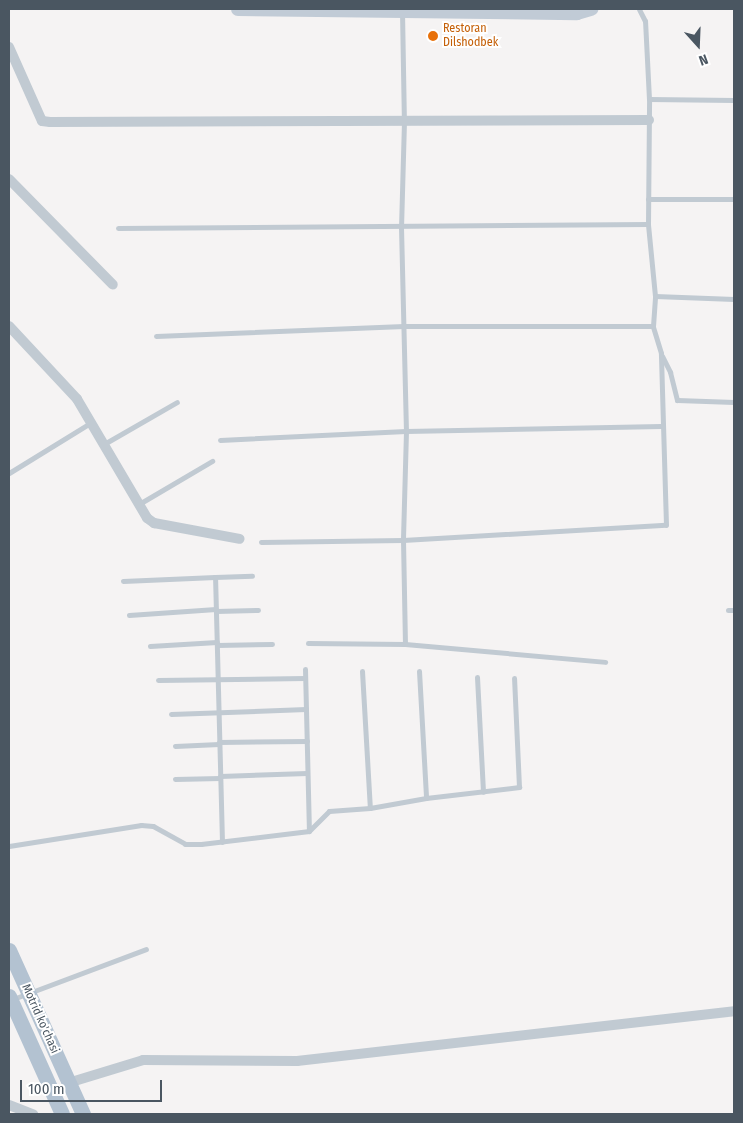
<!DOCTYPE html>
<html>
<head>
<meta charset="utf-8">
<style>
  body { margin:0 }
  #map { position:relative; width:743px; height:1123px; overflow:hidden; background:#f5f3f3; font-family:"Fira Sans Condensed",sans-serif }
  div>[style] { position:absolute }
  .lane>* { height:5px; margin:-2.5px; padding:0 2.5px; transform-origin:2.5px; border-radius:2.5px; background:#c1cad2 }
  .street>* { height:10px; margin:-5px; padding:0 5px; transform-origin:5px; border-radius:5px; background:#c1cad2 }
  .secondary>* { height:14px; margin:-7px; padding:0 7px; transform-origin:7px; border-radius:7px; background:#c1cbd6 }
  .primary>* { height:15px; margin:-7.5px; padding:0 7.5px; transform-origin:7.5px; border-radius:7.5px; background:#b3c2d1 }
  .dots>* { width:14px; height:14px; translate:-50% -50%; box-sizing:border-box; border:2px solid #fff; border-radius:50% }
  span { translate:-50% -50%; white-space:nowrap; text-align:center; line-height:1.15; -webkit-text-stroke:4px #fff; paint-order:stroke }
  .food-label { font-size:12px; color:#c56008 }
  .left { translate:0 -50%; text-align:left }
  .street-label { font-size:12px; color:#4a5661 }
  .frame { position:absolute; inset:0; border:10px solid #4a5661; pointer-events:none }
  .north { position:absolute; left:673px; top:20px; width:50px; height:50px; -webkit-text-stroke:4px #fff; paint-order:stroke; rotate:160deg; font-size:14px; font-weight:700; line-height:20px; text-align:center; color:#4a5661 }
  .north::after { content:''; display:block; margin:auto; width:18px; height:22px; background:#4a5661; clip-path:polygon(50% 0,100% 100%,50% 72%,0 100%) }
  .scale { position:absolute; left:20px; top:1080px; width:142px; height:22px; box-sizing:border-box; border:2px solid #4a5661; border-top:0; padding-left:6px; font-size:15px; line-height:18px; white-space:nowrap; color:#4a5661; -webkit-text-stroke:4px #fff; paint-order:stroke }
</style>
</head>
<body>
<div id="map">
  <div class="lane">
    <div style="left:402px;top:11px;width:110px;rotate:89deg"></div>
    <div style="left:404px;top:121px;width:106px;rotate:91.6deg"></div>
    <div style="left:401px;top:227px;width:204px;rotate:88.6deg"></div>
    <div style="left:406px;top:431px;width:109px;rotate:91.6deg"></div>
    <div style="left:403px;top:540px;width:104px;rotate:88.9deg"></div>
    <div style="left:649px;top:99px;width:85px;rotate:0.7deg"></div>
    <div style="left:648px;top:199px;width:86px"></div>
    <div style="left:118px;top:228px;width:530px;rotate:-0.43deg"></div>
    <div style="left:655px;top:296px;width:79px;rotate:2.2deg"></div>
    <div style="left:156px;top:336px;width:248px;rotate:-2.3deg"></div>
    <div style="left:404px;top:326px;width:249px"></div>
    <div style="left:662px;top:356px;width:18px;rotate:63deg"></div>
    <div style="left:670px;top:372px;width:29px;rotate:76deg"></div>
    <div style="left:677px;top:400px;width:57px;rotate:2deg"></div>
    <div style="left:220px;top:440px;width:186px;rotate:-2.8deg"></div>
    <div style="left:406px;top:431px;width:255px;rotate:-1.1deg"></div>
    <div style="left:104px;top:444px;width:84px;rotate:-29.9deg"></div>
    <div style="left:9px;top:473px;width:97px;rotate:-31.6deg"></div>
    <div style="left:139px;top:504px;width:85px;rotate:-30.5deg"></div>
    <div style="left:261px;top:542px;width:142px;rotate:-0.8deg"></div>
    <div style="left:403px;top:540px;width:263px;rotate:-3.3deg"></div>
    <div style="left:666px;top:525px;width:172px;rotate:-91.7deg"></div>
    <div style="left:661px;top:353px;width:28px;rotate:-107deg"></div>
    <div style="left:653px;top:326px;width:30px;rotate:-86deg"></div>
    <div style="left:655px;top:296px;width:72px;rotate:-95.6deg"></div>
    <div style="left:648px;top:224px;width:125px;rotate:-89.5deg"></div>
    <div style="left:649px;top:99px;width:78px;rotate:-92.9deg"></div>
    <div style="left:645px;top:21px;width:13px;rotate:-117deg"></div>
    <div style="left:123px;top:581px;width:92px;rotate:-2.5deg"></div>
    <div style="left:728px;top:610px;width:6px"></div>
    <div style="left:216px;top:611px;width:42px;rotate:-1.4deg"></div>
    <div style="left:129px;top:615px;width:87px;rotate:-3.9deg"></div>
    <div style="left:308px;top:643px;width:97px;rotate:0.6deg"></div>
    <div style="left:405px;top:644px;width:201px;rotate:5.1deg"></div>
    <div style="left:217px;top:645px;width:55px;rotate:-1deg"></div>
    <div style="left:150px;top:646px;width:67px;rotate:-3.4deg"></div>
    <div style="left:305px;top:669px;width:162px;rotate:88.6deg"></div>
    <div style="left:362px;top:671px;width:137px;rotate:86.7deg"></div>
    <div style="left:419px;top:671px;width:127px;rotate:86.8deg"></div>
    <div style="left:477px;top:677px;width:115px;rotate:87deg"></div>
    <div style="left:158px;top:680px;width:147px;rotate:-0.8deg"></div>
    <div style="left:171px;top:714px;width:135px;rotate:-2.1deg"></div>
    <div style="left:219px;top:742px;width:88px;rotate:-0.7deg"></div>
    <div style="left:175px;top:746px;width:44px;rotate:-2.6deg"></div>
    <div style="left:220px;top:776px;width:87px;rotate:-2deg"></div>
    <div style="left:175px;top:779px;width:45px;rotate:-1.3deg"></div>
    <div style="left:222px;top:842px;width:265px;rotate:-91.5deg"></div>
    <div style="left:215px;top:577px;width:37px;rotate:-2deg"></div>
    <div style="left:9px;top:846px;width:134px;rotate:-9deg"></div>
    <div style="left:141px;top:825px;width:12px;rotate:5deg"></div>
    <div style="left:153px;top:826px;width:37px;rotate:29deg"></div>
    <div style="left:185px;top:844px;width:16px"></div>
    <div style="left:201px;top:844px;width:109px;rotate:-6.9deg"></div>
    <div style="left:309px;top:831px;width:28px;rotate:-45deg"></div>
    <div style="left:329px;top:811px;width:41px;rotate:-4.2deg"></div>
    <div style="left:370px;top:808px;width:57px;rotate:-10.1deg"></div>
    <div style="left:426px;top:798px;width:94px;rotate:-6.7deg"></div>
    <div style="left:519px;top:787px;width:109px;rotate:-92.6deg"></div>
    <div style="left:13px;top:999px;width:142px;rotate:-20.6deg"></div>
  </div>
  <div class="street">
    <div style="left:9px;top:47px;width:81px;rotate:66deg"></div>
    <div style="left:42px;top:121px;width:8px;rotate:7deg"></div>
    <div style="left:50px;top:122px;width:599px;rotate:-0.19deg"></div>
    <div style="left:9px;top:179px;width:148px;rotate:45.5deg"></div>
    <div style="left:9px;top:326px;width:100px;rotate:47deg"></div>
    <div style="left:77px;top:399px;width:138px;rotate:59.5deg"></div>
    <div style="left:147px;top:518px;width:9px;rotate:36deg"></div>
    <div style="left:154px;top:523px;width:87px;rotate:10.5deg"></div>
    <div style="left:68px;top:1083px;width:78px;rotate:-17deg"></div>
    <div style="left:143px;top:1060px;width:154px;rotate:0.4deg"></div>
    <div style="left:297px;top:1061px;width:440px;rotate:-6.5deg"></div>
    <div style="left:9px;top:1105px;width:26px;rotate:21deg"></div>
  </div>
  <div class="secondary">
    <div style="left:238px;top:9px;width:339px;rotate:0.7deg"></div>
    <div style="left:577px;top:13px;width:15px;rotate:-16deg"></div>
  </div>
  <div class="primary">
    <div style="left:9px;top:950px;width:180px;rotate:65.7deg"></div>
    <div style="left:9px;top:996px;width:129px;rotate:65.8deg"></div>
  </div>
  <div class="dots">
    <div style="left:433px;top:36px;background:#e8710a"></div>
  </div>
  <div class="food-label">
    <span class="left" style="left:443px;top:36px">Restoran<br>Dilshodbek</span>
  </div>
  <div class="street-label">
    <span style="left:40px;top:1019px;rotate:66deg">Motrid ko'chasi</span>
  </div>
  <div class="frame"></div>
  <div class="north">N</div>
  <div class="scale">100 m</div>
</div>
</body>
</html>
